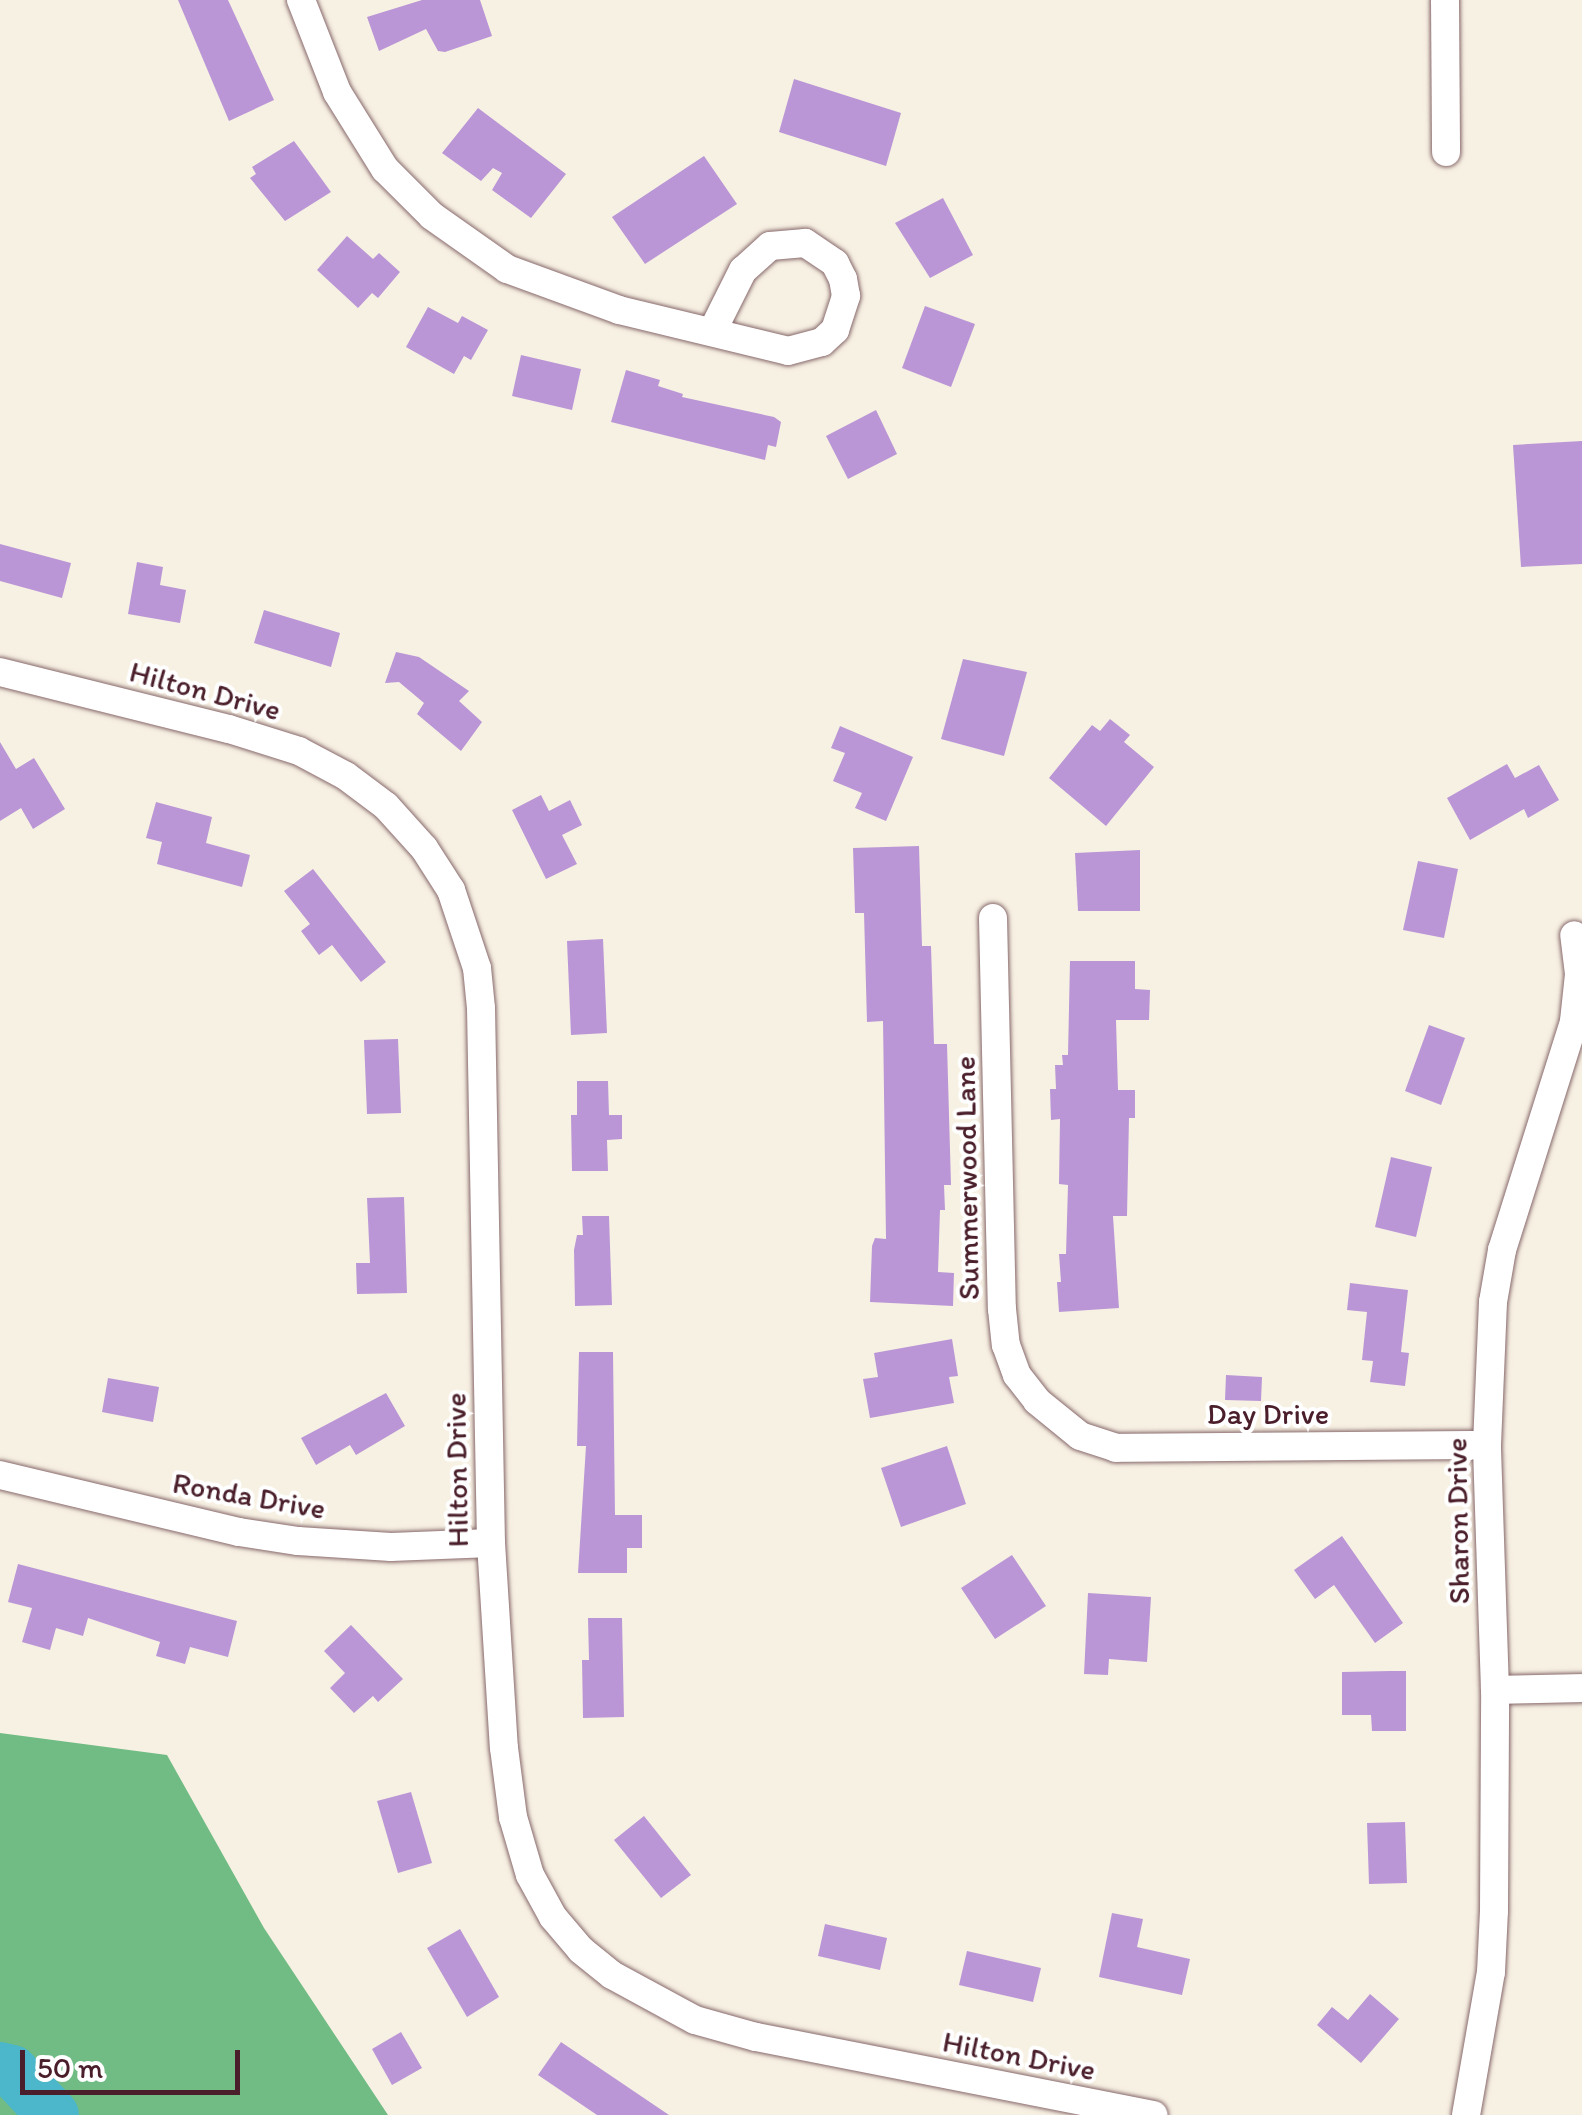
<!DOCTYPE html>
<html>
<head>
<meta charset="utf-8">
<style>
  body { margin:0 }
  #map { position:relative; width:1582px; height:2115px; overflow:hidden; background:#f7f1e3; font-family:Itim,sans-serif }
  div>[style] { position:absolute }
  .forest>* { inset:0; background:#71bc84 }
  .river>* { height:52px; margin:-26px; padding:0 26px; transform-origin:26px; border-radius:26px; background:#4cb6ca }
  .building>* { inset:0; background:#ba96d6 }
  .roads { filter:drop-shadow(0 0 2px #87686b) drop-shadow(0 0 2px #87686b) }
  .street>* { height:28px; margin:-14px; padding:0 14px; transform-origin:14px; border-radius:14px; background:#fff }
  span { translate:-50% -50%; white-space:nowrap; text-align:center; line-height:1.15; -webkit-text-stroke:8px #fff; paint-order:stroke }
  .street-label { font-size:30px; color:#4a1f2b }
  .scale { position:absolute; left:20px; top:2050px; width:220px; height:45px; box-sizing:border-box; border:5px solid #4a1f2b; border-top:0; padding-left:12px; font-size:30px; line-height:35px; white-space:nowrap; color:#4a1f2b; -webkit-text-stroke:8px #fff; paint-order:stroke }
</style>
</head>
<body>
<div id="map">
  <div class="forest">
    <div style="clip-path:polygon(0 1733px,167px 1755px,264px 1928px,388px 2115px,0 2115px)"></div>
  </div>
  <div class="river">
    <div style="left:0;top:2068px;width:12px;rotate:14deg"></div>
    <div style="left:12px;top:2071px;width:60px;rotate:47deg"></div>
  </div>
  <div class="building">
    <div style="clip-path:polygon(178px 0,228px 0,274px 100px,229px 121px)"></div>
    <div style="clip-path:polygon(422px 0,480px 0,492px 36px,445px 52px,438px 51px,426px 29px,379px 51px,367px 17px)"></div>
    <div style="clip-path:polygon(794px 79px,901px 113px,886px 166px,779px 132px)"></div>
    <div style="clip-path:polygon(478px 108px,566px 174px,531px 218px,492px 190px,502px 173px,493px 168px,481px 181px,442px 153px)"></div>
    <div style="clip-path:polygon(294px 141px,331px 192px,285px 221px,250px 178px,256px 174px,252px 167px)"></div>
    <div style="clip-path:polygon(704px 156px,737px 204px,645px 264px,612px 217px)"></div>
    <div style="clip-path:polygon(943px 198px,973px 255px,930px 278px,895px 223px)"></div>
    <div style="clip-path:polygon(347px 236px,373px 259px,379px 253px,400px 272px,378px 298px,372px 293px,358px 308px,317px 270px)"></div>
    <div style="clip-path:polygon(925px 306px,975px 324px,951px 387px,902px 368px)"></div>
    <div style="clip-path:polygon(428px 307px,458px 323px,462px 316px,488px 330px,471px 360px,464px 356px,454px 374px,406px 347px)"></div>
    <div style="clip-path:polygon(521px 355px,581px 369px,572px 410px,512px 396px)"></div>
    <div style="clip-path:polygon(626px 370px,660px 380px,658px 386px,683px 394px,682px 397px,774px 417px,781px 422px,776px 447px,768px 445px,765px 460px,611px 422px)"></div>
    <div style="clip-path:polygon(876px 410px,897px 454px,848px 479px,826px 436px)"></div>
    <div style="clip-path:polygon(1582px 441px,1582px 564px,1521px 567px,1513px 445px)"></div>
    <div style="clip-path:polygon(0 544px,71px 563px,62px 598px,0 581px)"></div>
    <div style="clip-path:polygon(137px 562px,163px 567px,160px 585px,186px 590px,180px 623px,128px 614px)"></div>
    <div style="clip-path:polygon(264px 610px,340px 633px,331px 667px,254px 643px)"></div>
    <div style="clip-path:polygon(396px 652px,419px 657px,469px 691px,459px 701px,482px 722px,461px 751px,417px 714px,424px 703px,399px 682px,385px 683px)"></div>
    <div style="clip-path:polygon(963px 659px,1027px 672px,1004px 756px,941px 739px)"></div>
    <div style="clip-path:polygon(1110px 719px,1130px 735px,1124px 742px,1154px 767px,1106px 826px,1049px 778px,1092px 725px,1100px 731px)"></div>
    <div style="clip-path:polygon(840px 726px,913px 757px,886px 821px,855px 808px,862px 793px,833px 781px,845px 753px,831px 748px)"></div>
    <div style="clip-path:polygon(0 742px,16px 769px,34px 758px,65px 809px,33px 829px,21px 808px,0 821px)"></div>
    <div style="clip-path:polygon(1507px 764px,1515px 778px,1539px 765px,1559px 800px,1528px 818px,1524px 809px,1470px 840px,1447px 798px)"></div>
    <div style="clip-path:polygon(541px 795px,549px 811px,570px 800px,582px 825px,562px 835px,577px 864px,546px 879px,512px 810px)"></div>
    <div style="clip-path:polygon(156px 802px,212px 817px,206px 843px,250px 855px,242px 887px,157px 864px,162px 842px,146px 838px)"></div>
    <div style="clip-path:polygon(919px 846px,922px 946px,931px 946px,934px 1044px,947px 1044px,951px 1185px,944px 1185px,945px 1210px,940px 1210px,938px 1272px,954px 1273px,953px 1306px,870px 1302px,872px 1246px,875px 1238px,886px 1239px,883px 1021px,867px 1022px,864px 913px,855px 913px,853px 848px)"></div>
    <div style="clip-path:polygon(1140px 850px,1140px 911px,1078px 911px,1075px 853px)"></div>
    <div style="clip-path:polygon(1418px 861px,1458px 869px,1444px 938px,1403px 930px)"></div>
    <div style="clip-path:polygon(313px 869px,386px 962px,361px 982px,332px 945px,319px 955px,301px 931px,310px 924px,284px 891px)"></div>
    <div style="clip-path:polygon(603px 939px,607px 1033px,571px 1035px,567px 941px)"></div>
    <div style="clip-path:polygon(1070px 961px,1135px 961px,1135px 989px,1150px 990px,1149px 1020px,1116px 1020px,1118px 1090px,1135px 1090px,1135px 1118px,1129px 1118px,1127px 1216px,1113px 1216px,1119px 1308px,1059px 1312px,1057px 1282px,1061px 1282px,1059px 1254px,1066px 1254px,1068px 1185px,1059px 1184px,1060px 1119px,1051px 1120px,1050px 1089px,1056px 1089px,1055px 1065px,1063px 1065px,1062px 1055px,1068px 1055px)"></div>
    <div style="clip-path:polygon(1429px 1025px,1465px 1038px,1441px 1105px,1405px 1091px)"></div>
    <div style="clip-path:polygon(398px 1039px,401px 1113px,367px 1114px,364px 1040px)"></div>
    <div style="clip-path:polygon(577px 1081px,608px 1081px,609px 1115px,622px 1115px,622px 1139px,607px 1140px,608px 1171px,572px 1171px,571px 1115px,577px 1115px)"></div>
    <div style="clip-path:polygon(1391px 1157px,1432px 1167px,1416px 1237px,1375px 1227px)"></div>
    <div style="clip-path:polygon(404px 1197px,407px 1293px,357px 1294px,356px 1263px,370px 1263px,367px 1198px)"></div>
    <div style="clip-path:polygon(582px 1216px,609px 1216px,612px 1305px,575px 1306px,574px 1250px,577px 1235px,583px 1235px)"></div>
    <div style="clip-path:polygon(1350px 1283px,1408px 1290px,1401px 1352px,1409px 1353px,1405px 1386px,1370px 1382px,1373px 1361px,1362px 1360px,1367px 1312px,1347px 1310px)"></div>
    <div style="clip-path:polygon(952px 1339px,958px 1376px,949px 1377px,954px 1403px,870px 1418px,863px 1379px,878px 1377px,874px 1353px)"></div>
    <div style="clip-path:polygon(579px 1352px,613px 1352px,615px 1515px,642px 1515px,642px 1548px,627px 1548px,627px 1573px,578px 1573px,586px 1446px,577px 1446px)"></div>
    <div style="clip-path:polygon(1226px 1375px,1262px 1377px,1261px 1401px,1225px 1400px)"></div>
    <div style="clip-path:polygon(108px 1378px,159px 1387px,153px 1422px,102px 1412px)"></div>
    <div style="clip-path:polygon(386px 1393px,405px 1426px,356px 1455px,350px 1445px,316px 1465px,301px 1438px)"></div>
    <div style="clip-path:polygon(947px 1446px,966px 1504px,901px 1527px,881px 1468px)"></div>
    <div style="clip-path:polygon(1342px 1536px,1403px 1623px,1375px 1643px,1334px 1585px,1315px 1599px,1294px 1570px)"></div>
    <div style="clip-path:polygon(1012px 1555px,1046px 1606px,995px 1639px,961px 1588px)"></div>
    <div style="clip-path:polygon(18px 1564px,237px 1621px,228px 1657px,190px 1647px,185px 1664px,156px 1656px,160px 1642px,88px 1618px,83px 1636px,56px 1628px,50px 1650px,22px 1642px,32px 1608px,8px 1602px)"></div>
    <div style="clip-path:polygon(1088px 1593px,1151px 1597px,1147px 1662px,1109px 1659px,1108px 1675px,1084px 1674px)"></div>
    <div style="clip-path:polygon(588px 1618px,622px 1618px,624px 1717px,583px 1718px,582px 1660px,589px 1660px)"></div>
    <div style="clip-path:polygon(351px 1625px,403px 1679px,378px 1702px,373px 1696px,354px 1713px,330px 1688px,345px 1673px,324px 1651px)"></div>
    <div style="clip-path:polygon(1391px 1671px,1406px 1671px,1406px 1731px,1372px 1731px,1371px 1715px,1342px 1715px,1342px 1672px)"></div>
    <div style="clip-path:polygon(411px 1792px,432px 1863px,398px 1873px,377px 1801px)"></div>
    <div style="clip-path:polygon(644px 1816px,691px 1875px,661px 1898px,614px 1840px)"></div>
    <div style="clip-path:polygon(1405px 1822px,1407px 1883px,1369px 1884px,1367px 1823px)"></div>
    <div style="clip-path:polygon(1112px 1913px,1143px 1919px,1137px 1947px,1190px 1959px,1182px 1995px,1099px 1977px)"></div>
    <div style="clip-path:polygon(825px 1924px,887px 1938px,880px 1970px,818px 1956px)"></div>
    <div style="clip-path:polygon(460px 1929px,499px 1997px,467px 2017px,427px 1948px)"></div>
    <div style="clip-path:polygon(967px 1951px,1041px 1968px,1033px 2002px,959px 1985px)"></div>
    <div style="clip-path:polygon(1370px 1994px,1399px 2019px,1361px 2063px,1317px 2025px,1332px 2007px,1348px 2020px)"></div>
    <div style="clip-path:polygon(401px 2032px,422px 2068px,392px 2085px,372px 2049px)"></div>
    <div style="clip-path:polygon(561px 2042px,669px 2115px,597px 2115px,538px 2075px)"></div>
  </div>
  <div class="roads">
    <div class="street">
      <div style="left:301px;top:0;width:99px;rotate:68.6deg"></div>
      <div style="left:337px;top:92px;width:91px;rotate:58.1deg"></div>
      <div style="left:385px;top:169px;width:66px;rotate:45deg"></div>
      <div style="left:432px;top:216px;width:92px;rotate:35.2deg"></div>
      <div style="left:507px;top:269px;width:119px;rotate:20.1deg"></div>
      <div style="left:619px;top:310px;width:174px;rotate:13.6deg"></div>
      <div style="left:788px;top:351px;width:35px;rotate:-15deg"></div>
      <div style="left:822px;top:342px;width:18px;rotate:-43deg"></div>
      <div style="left:835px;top:330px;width:36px;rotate:-72deg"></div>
      <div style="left:846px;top:296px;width:17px;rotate:-100deg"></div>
      <div style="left:843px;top:279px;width:18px;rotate:-117deg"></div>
      <div style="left:835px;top:263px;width:36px;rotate:-146deg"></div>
      <div style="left:805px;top:243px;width:35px;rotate:175deg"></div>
      <div style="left:770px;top:246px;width:36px;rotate:138deg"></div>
      <div style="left:743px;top:270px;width:69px;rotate:116.6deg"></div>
      <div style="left:1445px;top:0;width:152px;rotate:89.6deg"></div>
      <div style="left:0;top:672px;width:236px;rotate:14deg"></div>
      <div style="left:229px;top:729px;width:73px;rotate:17.4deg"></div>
      <div style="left:299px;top:751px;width:53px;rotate:28deg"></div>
      <div style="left:346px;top:776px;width:50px;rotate:36.9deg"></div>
      <div style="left:386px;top:806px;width:57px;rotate:47.9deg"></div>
      <div style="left:424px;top:848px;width:50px;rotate:57.3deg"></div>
      <div style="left:451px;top:890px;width:82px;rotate:71.6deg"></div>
      <div style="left:477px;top:968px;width:40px;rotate:84.3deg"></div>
      <div style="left:481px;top:1008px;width:535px;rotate:88.93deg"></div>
      <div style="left:491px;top:1543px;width:205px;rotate:86.4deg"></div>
      <div style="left:504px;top:1748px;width:70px;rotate:82.6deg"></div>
      <div style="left:513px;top:1817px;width:60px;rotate:73.7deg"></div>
      <div style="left:530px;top:1875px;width:48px;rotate:61.3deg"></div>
      <div style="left:553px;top:1917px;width:43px;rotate:49.7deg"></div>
      <div style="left:581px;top:1950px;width:40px;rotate:39deg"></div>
      <div style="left:612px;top:1975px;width:94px;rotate:28.5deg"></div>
      <div style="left:695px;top:2020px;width:63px;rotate:15.6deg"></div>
      <div style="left:756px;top:2037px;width:405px;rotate:11.1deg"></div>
      <div style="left:993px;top:918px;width:391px;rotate:88.7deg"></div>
      <div style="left:1002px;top:1309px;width:36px;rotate:84deg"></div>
      <div style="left:1006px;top:1345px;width:32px;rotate:70deg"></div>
      <div style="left:1017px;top:1375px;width:33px;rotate:52deg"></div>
      <div style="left:1037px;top:1401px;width:55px;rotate:39.1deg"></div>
      <div style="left:1080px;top:1436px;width:38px;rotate:18deg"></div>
      <div style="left:1116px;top:1448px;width:371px;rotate:-0.5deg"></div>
      <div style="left:0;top:1475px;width:246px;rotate:13.4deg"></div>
      <div style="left:239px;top:1532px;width:60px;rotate:8.7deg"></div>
      <div style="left:298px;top:1541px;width:93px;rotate:3.7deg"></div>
      <div style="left:391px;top:1547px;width:100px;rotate:-2.3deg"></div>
      <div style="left:1495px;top:1690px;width:87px;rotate:-1.3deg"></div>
      <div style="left:1466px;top:2115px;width:145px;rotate:-80.1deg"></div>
      <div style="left:1491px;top:1972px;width:61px;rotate:-87.2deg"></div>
      <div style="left:1494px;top:1911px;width:221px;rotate:-89.7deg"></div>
      <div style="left:1495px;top:1690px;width:245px;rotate:-91.9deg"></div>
      <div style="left:1487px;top:1445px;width:143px;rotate:-87.6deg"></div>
      <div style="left:1493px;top:1302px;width:53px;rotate:-80.2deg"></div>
      <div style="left:1502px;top:1250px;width:240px;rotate:-72.5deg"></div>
      <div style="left:1574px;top:1021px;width:47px;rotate:-83.9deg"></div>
      <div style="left:1579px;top:974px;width:39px;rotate:-97deg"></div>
    </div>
  </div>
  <div class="street-label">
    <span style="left:205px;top:691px;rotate:15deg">Hilton Drive</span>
    <span style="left:967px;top:1178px;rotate:-91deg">Summerwood Lane</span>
    <span style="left:1268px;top:1414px">Day Drive</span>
    <span style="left:457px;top:1470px;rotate:-91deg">Hilton Drive</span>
    <span style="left:249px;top:1496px;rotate:10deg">Ronda Drive</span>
    <span style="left:1458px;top:1521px;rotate:-91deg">Sharon Drive</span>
    <span style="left:1019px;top:2056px;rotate:11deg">Hilton Drive</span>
  </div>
  <div class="scale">50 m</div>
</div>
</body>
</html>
